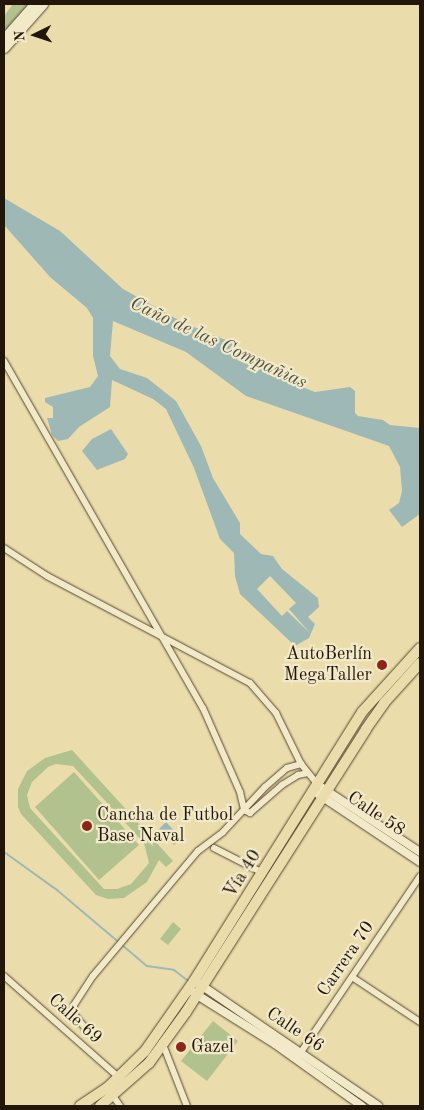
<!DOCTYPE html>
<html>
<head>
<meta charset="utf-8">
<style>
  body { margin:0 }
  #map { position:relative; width:424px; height:1110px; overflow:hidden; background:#ebddab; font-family:"Old Standard TT",serif }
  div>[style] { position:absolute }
  .green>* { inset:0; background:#b1c28e }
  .water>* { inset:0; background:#9eb9b5 }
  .pier>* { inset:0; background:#ebddab }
  .stream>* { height:2px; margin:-1px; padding:0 1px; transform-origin:1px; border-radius:1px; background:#9eb9b5 }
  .roads { filter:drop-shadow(0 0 1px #544732) drop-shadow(0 0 1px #544732) }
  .minor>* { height:6px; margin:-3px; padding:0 3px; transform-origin:3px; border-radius:3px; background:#f2e9c8 }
  .tertiary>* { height:8px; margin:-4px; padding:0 4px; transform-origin:4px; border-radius:4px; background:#f2e9c8 }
  .secondary>* { height:9px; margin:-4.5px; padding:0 4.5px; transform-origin:4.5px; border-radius:4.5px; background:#f2e9c8 }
  .trunk>* { height:10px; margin:-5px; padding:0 5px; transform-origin:5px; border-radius:5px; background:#ebddab }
  .dots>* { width:14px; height:14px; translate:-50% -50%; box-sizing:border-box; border:2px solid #f2e9c8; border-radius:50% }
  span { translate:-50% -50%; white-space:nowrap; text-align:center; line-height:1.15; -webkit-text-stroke:4.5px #f2e9c8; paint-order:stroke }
  .poi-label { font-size:18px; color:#22150a }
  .right { translate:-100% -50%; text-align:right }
  .left { translate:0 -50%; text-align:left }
  .street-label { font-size:18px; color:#22150a }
  .water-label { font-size:19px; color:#4d4e46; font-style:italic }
  .frame { position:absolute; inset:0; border:5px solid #22150a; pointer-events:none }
  .north { position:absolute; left:10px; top:10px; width:50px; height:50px; -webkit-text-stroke:4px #f2e9c8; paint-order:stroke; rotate:266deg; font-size:14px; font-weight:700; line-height:20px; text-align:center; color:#22150a }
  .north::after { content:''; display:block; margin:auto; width:18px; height:22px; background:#22150a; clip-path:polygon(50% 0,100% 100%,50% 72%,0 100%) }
</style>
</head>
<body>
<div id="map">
  <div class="green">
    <div style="clip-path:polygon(13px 4px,30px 4px,4px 34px,4px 16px)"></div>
    <div style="clip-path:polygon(evenodd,72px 750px,173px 861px,166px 867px,159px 860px,147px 882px,124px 898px,108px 899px,96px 895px,21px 814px,18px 807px,18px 789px,27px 771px,45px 758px,72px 750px,56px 764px,73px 766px,144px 843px,149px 863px,131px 884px,117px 889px,104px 889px,30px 808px,27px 795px,32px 782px,48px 767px,56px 764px)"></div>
    <div style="clip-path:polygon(74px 772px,139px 845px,99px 880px,35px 807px)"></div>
    <div style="clip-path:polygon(173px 922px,181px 929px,168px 945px,160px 939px)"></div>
    <div style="clip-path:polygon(213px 1021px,238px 1041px,207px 1081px,181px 1061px)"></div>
  </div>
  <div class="water">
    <div style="clip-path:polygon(4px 198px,60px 231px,123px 289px,182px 322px,228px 341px,289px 382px,315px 392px,350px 387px,355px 391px,355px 413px,358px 416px,383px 420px,390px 425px,420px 428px,420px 514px,402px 527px,389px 510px,399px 503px,402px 491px,400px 467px,389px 446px,246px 396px,186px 352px,113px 321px,110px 356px,120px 369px,147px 378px,176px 401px,201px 446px,213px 478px,240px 523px,240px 534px,261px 554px,273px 556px,282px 569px,318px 598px,319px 607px,308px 617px,315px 624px,309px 638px,295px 646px,240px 594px,235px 576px,234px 553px,220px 539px,194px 468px,166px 409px,153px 399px,112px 380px,110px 407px,79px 427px,68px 439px,58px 441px,52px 435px,47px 418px,53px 418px,53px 407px,45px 402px,45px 398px,90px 387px,98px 376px,93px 356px,93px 318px,87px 308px,50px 277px,4px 225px)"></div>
    <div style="clip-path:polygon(111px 429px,128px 454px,125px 459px,97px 470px,82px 451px,92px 439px)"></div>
    <div style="clip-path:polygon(166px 822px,181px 838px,174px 845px,159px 829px)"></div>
  </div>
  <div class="pier">
    <div style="clip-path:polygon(270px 576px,296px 603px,289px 609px,310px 633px,287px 611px,282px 616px,257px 589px)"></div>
  </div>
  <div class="stream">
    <div style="left:4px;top:852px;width:65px;rotate:35.6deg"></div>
    <div style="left:57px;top:890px;width:118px;rotate:40.2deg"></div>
    <div style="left:147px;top:966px;width:27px;rotate:8deg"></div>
    <div style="left:174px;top:970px;width:18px;rotate:38deg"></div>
  </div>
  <div class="roads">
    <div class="minor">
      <div style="left:4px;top:361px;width:400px;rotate:60.2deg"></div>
      <div style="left:203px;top:708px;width:92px;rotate:66.2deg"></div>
      <div style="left:240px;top:792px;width:18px;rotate:77deg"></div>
      <div style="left:4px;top:548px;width:51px;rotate:33.1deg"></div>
      <div style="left:47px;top:576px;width:229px;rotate:27.8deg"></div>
      <div style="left:250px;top:683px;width:40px;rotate:49deg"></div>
      <div style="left:276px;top:713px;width:57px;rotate:63.9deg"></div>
      <div style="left:244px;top:810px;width:7px;rotate:27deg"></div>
      <div style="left:250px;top:813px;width:43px;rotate:-41.2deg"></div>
      <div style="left:282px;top:785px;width:19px;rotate:-32deg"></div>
      <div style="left:298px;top:775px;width:10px;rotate:-11deg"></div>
      <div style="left:214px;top:848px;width:55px;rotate:27deg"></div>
      <div style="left:4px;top:976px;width:156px;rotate:41.4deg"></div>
      <div style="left:352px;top:977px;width:82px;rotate:33.5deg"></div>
      <div style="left:87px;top:1030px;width:23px;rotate:-130deg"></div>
      <div style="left:72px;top:1012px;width:7px;rotate:-74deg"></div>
      <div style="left:74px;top:1005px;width:35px;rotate:-57deg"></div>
      <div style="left:93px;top:976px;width:163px;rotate:-50deg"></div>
      <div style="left:198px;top:851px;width:31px;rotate:-37deg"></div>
      <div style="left:223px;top:832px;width:62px;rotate:-47deg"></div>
      <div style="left:265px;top:787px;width:29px;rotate:-41deg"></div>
      <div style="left:287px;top:768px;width:15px;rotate:-16deg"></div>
      <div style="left:301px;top:764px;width:27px;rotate:51deg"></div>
      <div style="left:162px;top:1042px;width:69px;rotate:68.7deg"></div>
      <div style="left:299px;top:1055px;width:216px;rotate:-55.9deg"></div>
      <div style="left:111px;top:1093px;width:16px;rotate:55deg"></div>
    </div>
    <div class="tertiary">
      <div style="left:318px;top:785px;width:122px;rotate:33.3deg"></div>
      <div style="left:318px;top:794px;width:123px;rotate:33.7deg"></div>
      <div style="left:198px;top:983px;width:218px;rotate:34.3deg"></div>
      <div style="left:194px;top:993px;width:96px;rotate:32.2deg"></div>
      <div style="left:275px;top:1044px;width:107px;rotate:35.5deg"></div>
    </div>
    <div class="secondary">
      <div style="left:4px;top:38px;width:45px;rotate:-48.6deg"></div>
      <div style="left:4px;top:48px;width:59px;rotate:-48.4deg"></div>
    </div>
    <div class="trunk">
      <div style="left:80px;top:1106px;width:32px;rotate:-34deg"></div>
      <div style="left:107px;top:1088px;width:53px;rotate:-44.2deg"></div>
      <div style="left:145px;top:1051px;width:85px;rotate:-55deg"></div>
      <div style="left:194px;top:981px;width:317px;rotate:-58deg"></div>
      <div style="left:362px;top:712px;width:86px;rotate:-47.8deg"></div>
      <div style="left:100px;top:1106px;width:65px;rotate:-41.3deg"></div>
      <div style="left:149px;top:1063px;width:63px;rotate:-54deg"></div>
      <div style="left:186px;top:1012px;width:335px;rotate:-57.5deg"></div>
      <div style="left:366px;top:729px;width:32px;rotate:-55deg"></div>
      <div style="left:384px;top:703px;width:54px;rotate:-48deg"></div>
    </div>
  </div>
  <div class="dots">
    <div style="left:382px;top:665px;background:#8f2418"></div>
    <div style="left:87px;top:826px;background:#8f2418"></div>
    <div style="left:181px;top:1047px;background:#8f2418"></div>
  </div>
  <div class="poi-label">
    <span class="right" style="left:372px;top:665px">AutoBerlín<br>MegaTaller</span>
    <span class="left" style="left:97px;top:826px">Cancha de Futbol<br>Base Naval</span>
    <span class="left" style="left:191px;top:1047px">Gazel</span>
  </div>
  <div class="street-label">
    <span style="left:376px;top:814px;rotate:34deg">Calle 58</span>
    <span style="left:243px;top:874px;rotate:-58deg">Vía 40</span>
    <span style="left:346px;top:959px;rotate:-56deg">Carrera 70</span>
    <span style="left:75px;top:1019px;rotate:42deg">Calle 69</span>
    <span style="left:295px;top:1030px;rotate:34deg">Calle 66</span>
  </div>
  <div class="water-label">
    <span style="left:218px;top:344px;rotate:25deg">Caño de las Compañias</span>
  </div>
  <div class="frame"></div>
  <div class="north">N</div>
</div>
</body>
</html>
